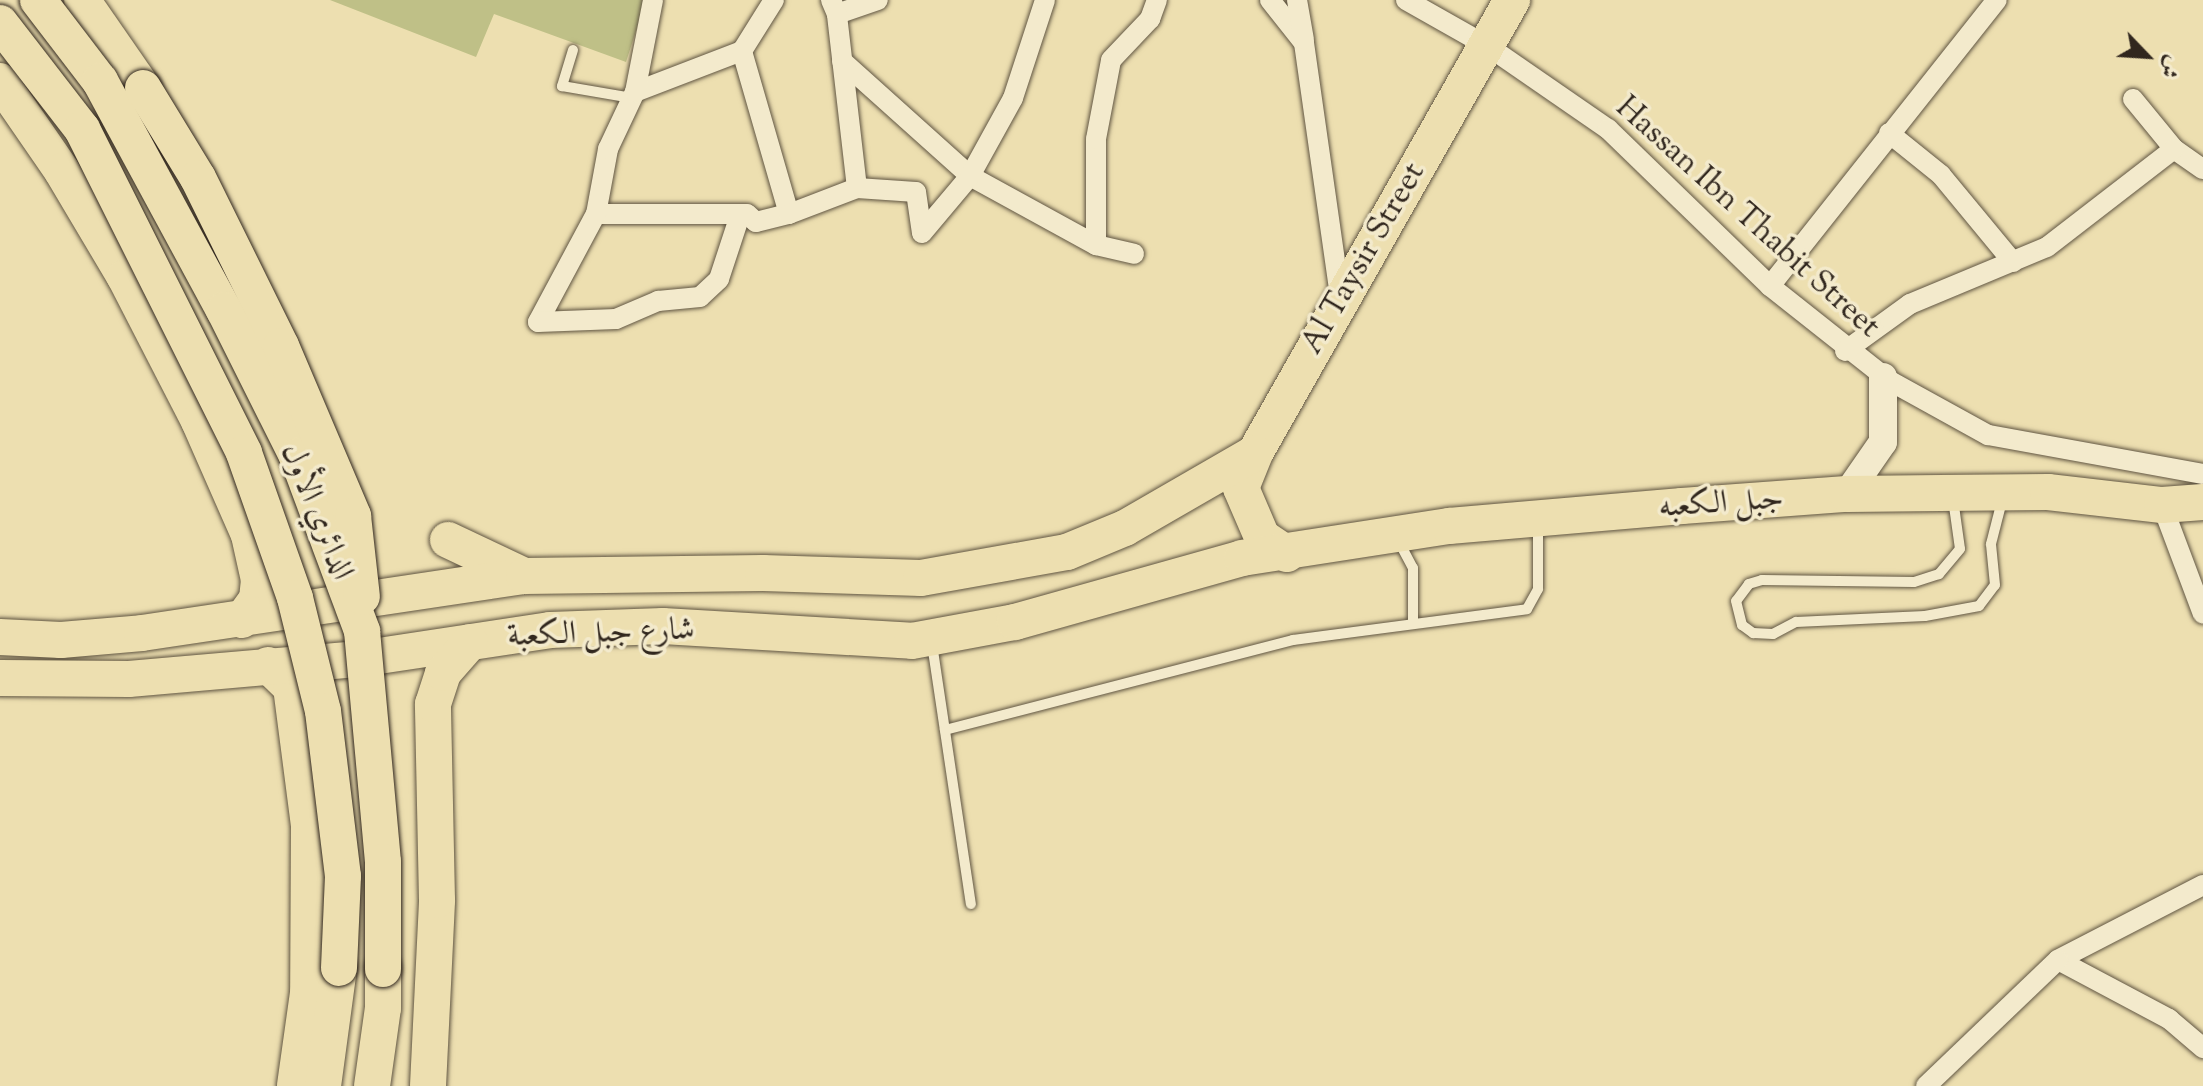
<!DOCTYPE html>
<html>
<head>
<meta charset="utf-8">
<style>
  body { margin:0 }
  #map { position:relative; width:2203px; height:1086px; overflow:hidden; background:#eddfb0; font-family:"Sorts Mill Goudy",Amiri,serif }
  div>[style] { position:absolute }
  .green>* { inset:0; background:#bfc087 }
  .roads { filter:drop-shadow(0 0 2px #605542) drop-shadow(0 0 2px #605542) }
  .lane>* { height:10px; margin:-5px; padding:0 5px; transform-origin:5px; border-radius:5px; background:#f3eacc }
  .street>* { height:20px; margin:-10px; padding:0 10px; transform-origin:10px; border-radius:10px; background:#f3eacc }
  .secondary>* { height:28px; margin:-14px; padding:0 14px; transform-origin:14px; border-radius:14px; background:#f3eacc }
  .highway>* { height:36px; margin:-18px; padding:0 18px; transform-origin:18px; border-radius:18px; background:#eddfb0 }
  .bridges { filter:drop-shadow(0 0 2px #31271e) drop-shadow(0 0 2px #31271e) }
  .highway-bridge>* { height:36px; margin:-18px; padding:0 18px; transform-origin:18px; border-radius:18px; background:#eddfb0 }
  span { translate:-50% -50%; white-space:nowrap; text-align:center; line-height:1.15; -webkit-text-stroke:7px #f3eacc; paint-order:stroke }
  .street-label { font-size:32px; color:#31271e }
  .north { position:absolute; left:2107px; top:16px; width:80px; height:80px; -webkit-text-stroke:6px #f3eacc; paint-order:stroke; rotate:115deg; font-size:22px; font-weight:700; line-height:32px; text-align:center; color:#31271e }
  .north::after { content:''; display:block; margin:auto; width:28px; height:36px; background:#31271e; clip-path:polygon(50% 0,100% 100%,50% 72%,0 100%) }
</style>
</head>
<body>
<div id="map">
  <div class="green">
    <div style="clip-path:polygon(330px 0,646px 0,626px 62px,494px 14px,476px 57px)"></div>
  </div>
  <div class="roads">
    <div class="lane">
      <div style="left:573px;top:50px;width:38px;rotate:107deg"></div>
      <div style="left:562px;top:86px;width:71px;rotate:9.7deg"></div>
      <div style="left:1953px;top:499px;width:50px;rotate:82deg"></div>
      <div style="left:1960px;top:549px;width:33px;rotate:130deg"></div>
      <div style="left:1939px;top:574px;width:26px;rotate:162deg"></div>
      <div style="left:1914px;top:582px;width:152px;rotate:-179.2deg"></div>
      <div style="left:1762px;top:580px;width:14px;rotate:163deg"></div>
      <div style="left:1749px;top:584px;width:21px;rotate:127deg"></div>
      <div style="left:1736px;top:601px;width:25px;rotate:76deg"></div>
      <div style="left:1742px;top:625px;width:14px;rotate:36deg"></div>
      <div style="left:1753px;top:633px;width:20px;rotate:3deg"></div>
      <div style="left:1773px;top:634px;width:26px;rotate:-28deg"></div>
      <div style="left:1796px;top:622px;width:129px;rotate:-2.7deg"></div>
      <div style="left:1925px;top:616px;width:55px;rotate:-10.5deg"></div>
      <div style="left:1979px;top:606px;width:26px;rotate:-53deg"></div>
      <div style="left:1995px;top:585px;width:41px;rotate:-95.6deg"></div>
      <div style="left:1991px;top:544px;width:49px;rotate:-75.7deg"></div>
      <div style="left:1398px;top:540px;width:32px;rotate:62deg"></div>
      <div style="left:1413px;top:568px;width:56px;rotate:90deg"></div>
      <div style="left:932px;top:644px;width:263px;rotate:81.5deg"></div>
      <div style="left:945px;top:730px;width:359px;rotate:-14.5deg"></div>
      <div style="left:1293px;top:640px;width:236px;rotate:-7.5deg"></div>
      <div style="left:1527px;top:609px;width:23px;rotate:-61deg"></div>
      <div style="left:1538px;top:589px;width:65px;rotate:-90deg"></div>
    </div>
    <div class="street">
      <div style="left:831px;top:0;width:15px;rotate:67deg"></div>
      <div style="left:837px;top:14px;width:43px;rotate:-18.9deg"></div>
      <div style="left:1270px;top:0;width:55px;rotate:51.7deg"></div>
      <div style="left:1304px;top:43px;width:256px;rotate:81.9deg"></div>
      <div style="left:1297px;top:0;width:40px;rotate:80deg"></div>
      <div style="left:1406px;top:0;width:95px;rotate:29.5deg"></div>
      <div style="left:1489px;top:47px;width:145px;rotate:34.6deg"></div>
      <div style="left:1608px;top:129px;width:226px;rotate:44.1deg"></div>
      <div style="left:1770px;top:286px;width:153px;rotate:38.4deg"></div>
      <div style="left:1890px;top:381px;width:112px;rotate:28.9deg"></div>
      <div style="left:1988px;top:435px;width:219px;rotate:10.3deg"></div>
      <div style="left:842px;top:61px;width:172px;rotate:41.9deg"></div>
      <div style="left:970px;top:176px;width:144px;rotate:28.7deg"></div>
      <div style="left:1096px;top:245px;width:39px;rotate:13deg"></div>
      <div style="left:635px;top:92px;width:115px;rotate:-21deg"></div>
      <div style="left:742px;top:51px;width:60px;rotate:-57.9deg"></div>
      <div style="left:2133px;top:99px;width:65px;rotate:50.6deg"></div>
      <div style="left:2174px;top:149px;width:35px;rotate:35deg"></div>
      <div style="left:1889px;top:133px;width:67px;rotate:38.9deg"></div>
      <div style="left:1941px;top:175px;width:113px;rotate:50.4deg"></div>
      <div style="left:857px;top:188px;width:59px;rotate:3.9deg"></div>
      <div style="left:916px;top:192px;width:41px;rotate:81.7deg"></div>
      <div style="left:596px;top:214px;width:151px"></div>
      <div style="left:747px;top:214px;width:12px;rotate:42deg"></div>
      <div style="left:756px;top:222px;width:34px;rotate:-14deg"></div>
      <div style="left:789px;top:214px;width:170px;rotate:-106.1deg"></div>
      <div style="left:789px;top:214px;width:73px;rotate:-20.9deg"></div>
      <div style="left:857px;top:188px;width:175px;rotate:-96.6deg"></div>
      <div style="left:922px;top:233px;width:75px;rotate:-49.9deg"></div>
      <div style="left:970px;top:176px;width:89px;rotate:-61.1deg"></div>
      <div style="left:1013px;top:98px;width:103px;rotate:-71.9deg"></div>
      <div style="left:1096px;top:245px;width:106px;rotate:-90deg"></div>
      <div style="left:1096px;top:139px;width:80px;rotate:-79.2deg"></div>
      <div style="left:1111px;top:60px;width:57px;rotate:-46.4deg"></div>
      <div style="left:1150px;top:19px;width:20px;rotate:-70deg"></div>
      <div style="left:1770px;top:286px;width:365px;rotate:-51.6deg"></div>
      <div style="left:538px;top:322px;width:123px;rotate:-61.8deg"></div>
      <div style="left:596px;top:214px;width:66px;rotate:-79.5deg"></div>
      <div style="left:608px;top:149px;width:63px;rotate:-64.7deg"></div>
      <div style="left:635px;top:92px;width:94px;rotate:-78.9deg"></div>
      <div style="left:538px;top:322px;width:78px;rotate:-2.2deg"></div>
      <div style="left:616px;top:319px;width:46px;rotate:-23.2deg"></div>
      <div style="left:658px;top:301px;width:42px;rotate:-5.4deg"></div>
      <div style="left:700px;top:297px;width:26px;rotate:-43deg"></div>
      <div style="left:719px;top:279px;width:67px;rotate:-71.8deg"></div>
      <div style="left:1845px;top:351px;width:80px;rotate:-35.9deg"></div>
      <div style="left:1910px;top:304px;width:148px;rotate:-22.6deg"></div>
      <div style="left:2047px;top:247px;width:160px;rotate:-37.7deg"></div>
      <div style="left:2162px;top:505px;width:116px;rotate:69.4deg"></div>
      <div style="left:2203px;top:885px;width:163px;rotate:152.7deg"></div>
      <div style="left:2058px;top:960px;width:126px;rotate:28deg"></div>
      <div style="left:2169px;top:1019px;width:45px;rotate:40.5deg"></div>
      <div style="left:1926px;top:1086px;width:182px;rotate:-43.7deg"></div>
    </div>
    <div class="secondary">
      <div style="left:1847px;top:494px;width:63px;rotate:-55.3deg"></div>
      <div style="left:1883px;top:442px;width:65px;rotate:-90deg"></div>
    </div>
    <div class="highway">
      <div style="left:82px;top:0;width:107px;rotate:55.3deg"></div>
      <div style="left:0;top:81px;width:109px;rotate:55.4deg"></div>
      <div style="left:62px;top:171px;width:123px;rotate:59.3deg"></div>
      <div style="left:125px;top:277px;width:162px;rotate:62.8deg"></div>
      <div style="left:199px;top:421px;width:124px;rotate:66.3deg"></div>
      <div style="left:249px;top:535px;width:46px;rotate:77.5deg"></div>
      <div style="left:259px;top:580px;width:19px;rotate:96deg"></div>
      <div style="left:257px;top:599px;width:26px;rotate:126deg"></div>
      <div style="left:448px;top:540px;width:84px;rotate:25.3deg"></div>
      <div style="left:1287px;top:554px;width:30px;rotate:-146deg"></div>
      <div style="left:1262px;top:537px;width:53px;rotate:-113.2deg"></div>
      <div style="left:1241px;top:488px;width:38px;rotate:-68deg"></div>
      <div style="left:1255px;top:453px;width:521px;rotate:-60.43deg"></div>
      <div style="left:0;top:637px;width:61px;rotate:2.8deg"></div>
      <div style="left:61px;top:640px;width:81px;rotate:-4.9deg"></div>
      <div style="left:142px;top:633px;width:386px;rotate:-8.5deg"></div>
      <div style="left:524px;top:576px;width:239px;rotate:-0.7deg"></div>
      <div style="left:763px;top:573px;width:158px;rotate:1.8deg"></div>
      <div style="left:921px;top:578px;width:148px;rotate:-10.1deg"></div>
      <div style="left:1067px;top:552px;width:63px;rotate:-22.5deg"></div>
      <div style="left:1125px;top:528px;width:150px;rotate:-30deg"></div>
      <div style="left:268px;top:665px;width:32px;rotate:44deg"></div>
      <div style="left:291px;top:687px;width:140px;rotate:82.6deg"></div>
      <div style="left:309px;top:826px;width:167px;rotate:90.3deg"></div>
      <div style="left:308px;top:993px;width:94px;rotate:98deg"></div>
      <div style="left:0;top:678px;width:129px;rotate:0.4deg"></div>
      <div style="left:129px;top:679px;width:231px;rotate:-5deg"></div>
      <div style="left:359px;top:659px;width:193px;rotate:-8.6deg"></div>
      <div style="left:550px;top:630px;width:113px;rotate:-2deg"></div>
      <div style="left:663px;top:626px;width:249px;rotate:3.4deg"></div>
      <div style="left:912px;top:641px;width:105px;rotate:-10.5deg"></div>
      <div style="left:1015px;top:622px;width:236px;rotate:-15.7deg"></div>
      <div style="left:1242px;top:558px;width:209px;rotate:-8.8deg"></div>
      <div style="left:1449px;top:526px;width:234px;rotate:-4.9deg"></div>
      <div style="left:1682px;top:506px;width:165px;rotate:-4.2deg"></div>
      <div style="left:1847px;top:494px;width:201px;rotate:-0.6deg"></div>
      <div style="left:2048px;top:492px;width:115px;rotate:6.5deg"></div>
      <div style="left:2162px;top:505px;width:41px;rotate:-4.2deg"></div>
      <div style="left:323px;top:1086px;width:119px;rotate:-82.3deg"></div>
      <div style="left:372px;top:1086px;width:79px;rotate:-82deg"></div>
      <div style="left:383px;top:1008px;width:39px;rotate:-90deg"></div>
      <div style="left:428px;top:1086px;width:186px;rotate:-87.2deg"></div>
      <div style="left:437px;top:900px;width:196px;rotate:-91.2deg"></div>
      <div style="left:433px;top:704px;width:33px;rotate:-72deg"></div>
      <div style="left:443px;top:673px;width:41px;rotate:-48.9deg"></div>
    </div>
  </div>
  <div class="bridges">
    <div class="highway-bridge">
      <div style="left:38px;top:0;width:102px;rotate:52.6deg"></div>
      <div style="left:100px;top:81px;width:260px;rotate:61.6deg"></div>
      <div style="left:224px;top:310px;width:163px;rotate:63.4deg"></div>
      <div style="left:297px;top:456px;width:187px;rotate:69.6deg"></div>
      <div style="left:362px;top:631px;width:232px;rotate:84.8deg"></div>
      <div style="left:383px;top:862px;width:107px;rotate:90deg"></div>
      <div style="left:0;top:23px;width:134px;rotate:52.3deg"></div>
      <div style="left:82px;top:129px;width:362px;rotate:63.4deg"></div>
      <div style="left:244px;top:453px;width:154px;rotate:70.6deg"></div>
      <div style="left:295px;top:598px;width:116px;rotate:76.1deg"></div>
      <div style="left:323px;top:711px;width:166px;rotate:83.1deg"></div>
      <div style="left:343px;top:876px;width:92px;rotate:92.5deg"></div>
      <div style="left:143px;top:88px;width:105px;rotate:58.6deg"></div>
      <div style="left:198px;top:178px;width:187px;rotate:63.7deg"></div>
      <div style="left:281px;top:346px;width:185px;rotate:67deg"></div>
      <div style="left:353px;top:516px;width:81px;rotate:83.7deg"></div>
    </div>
  </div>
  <div class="street-label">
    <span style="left:1747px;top:218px;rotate:42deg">Hassan Ibn Thabit Street</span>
    <span style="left:1364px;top:259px;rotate:-60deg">Al Taysir Street</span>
    <span style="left:1721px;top:504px;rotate:-4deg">جبل الكعبه</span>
    <span style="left:316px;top:512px;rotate:68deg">الدائري الأول</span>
    <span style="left:601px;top:634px;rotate:-2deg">شارع جبل الكعبة</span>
  </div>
  <div class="north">ش</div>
</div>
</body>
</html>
